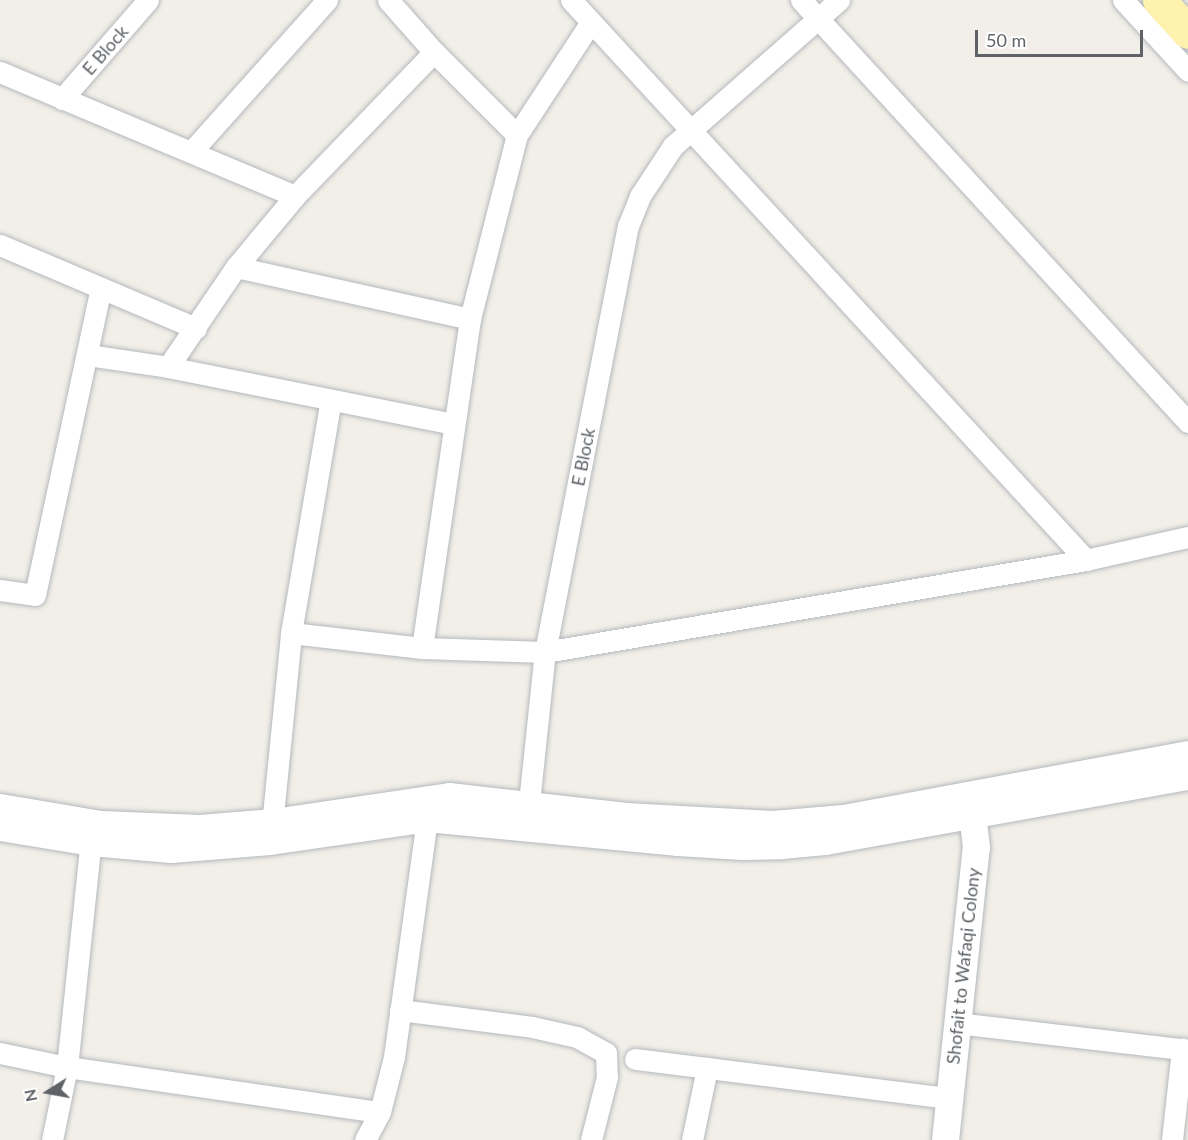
<!DOCTYPE html>
<html>
<head>
<meta charset="utf-8">
<style>
  body { margin:0 }
  #map { position:relative; width:1188px; height:1140px; overflow:hidden; background:#f1efe8; font-family:Lato,sans-serif }
  div>[style] { position:absolute }
  .roads { filter:drop-shadow(0 0 2px #b5b8bc) drop-shadow(0 0 2px #b5b8bc) }
  .minor>* { height:21px; margin:-10.5px; padding:0 10.5px; transform-origin:10.5px; border-radius:10.5px; background:#fff }
  .tertiary>* { height:27px; margin:-13.5px; padding:0 13.5px; transform-origin:13.5px; border-radius:13.5px; background:#fff }
  .primary>* { height:33px; margin:-16.5px; padding:0 16.5px; transform-origin:16.5px; border-radius:16.5px; background:#fff2af }
  span { translate:-50% -50%; white-space:nowrap; text-align:center; line-height:1.15; -webkit-text-stroke:6px #fff; paint-order:stroke }
  .street-label { font-size:18px; color:#5f6368 }
  .north { position:absolute; left:18px; top:1062px; width:60px; height:60px; -webkit-text-stroke:4px #fff; paint-order:stroke; rotate:259deg; font-size:16px; font-weight:700; line-height:24px; text-align:center; color:#5f6368 }
  .north::after { content:''; display:block; margin:auto; width:21px; height:27px; background:#5f6368; clip-path:polygon(50% 0,100% 100%,50% 72%,0 100%) }
  .scale { position:absolute; left:975px; top:30px; width:168px; height:27px; box-sizing:border-box; border:3px solid #5f6368; border-top:0; padding-left:8px; font-size:18px; line-height:21px; white-space:nowrap; color:#5f6368; -webkit-text-stroke:4px #fff; paint-order:stroke }
</style>
</head>
<body>
<div id="map">
  <div class="roads">
    <div class="minor">
      <div style="left:388px;top:0;width:69px;rotate:48.5deg"></div>
      <div style="left:434px;top:52px;width:117px;rotate:45deg"></div>
      <div style="left:571px;top:0;width:761px;rotate:47.4deg"></div>
      <div style="left:801px;top:0;width:573px;rotate:47.48deg"></div>
      <div style="left:1123px;top:0;width:96px;rotate:47.5deg"></div>
      <div style="left:0;top:72px;width:320px;rotate:22.8deg"></div>
      <div style="left:62px;top:99px;width:131px;rotate:-49deg"></div>
      <div style="left:191px;top:152px;width:204px;rotate:-48.2deg"></div>
      <div style="left:0;top:245px;width:213px;rotate:23deg"></div>
      <div style="left:236px;top:267px;width:240px;rotate:12.5deg"></div>
      <div style="left:470px;top:319px;width:190px;rotate:-75.7deg"></div>
      <div style="left:517px;top:135px;width:135px;rotate:-56.8deg"></div>
      <div style="left:88px;top:355px;width:81px;rotate:8.5deg"></div>
      <div style="left:168px;top:367px;width:291px;rotate:11.3deg"></div>
      <div style="left:168px;top:367px;width:121px;rotate:-55.8deg"></div>
      <div style="left:236px;top:267px;width:92px;rotate:-50.3deg"></div>
      <div style="left:295px;top:196px;width:200px;rotate:-46deg"></div>
      <div style="left:0;top:590px;width:35px;rotate:8deg"></div>
      <div style="left:35px;top:595px;width:314px;rotate:-77.9deg"></div>
      <div style="left:291px;top:633px;width:132px;rotate:6.5deg"></div>
      <div style="left:422px;top:648px;width:123px;rotate:1.9deg"></div>
      <div style="left:545px;top:652px;width:549px;rotate:-9.65deg"></div>
      <div style="left:1086px;top:560px;width:105px;rotate:-12.7deg"></div>
      <div style="left:422px;top:648px;width:332px;rotate:-81.7deg"></div>
      <div style="left:529px;top:803px;width:152px;rotate:-84deg"></div>
      <div style="left:545px;top:652px;width:434px;rotate:-79deg"></div>
      <div style="left:628px;top:226px;width:32px;rotate:-68deg"></div>
      <div style="left:640px;top:196px;width:60px;rotate:-56.6deg"></div>
      <div style="left:673px;top:146px;width:221px;rotate:-41.3deg"></div>
      <div style="left:271px;top:835px;width:203px;rotate:-84.3deg"></div>
      <div style="left:291px;top:633px;width:236px;rotate:-80.3deg"></div>
      <div style="left:400px;top:1010px;width:133px;rotate:7.3deg"></div>
      <div style="left:532px;top:1027px;width:46px;rotate:12.5deg"></div>
      <div style="left:577px;top:1037px;width:33px;rotate:29deg"></div>
      <div style="left:606px;top:1053px;width:24px;rotate:88deg"></div>
      <div style="left:607px;top:1077px;width:65px;rotate:104.3deg"></div>
      <div style="left:956px;top:1023px;width:234px;rotate:6.6deg"></div>
      <div style="left:0;top:1053px;width:68px;rotate:11.8deg"></div>
      <div style="left:67px;top:1067px;width:316px;rotate:8.2deg"></div>
      <div style="left:635px;top:1059px;width:316px;rotate:7.1deg"></div>
      <div style="left:52px;top:1140px;width:75px;rotate:-78.4deg"></div>
      <div style="left:67px;top:1067px;width:239px;rotate:-84deg"></div>
      <div style="left:365px;top:1140px;width:32px;rotate:-62deg"></div>
      <div style="left:380px;top:1112px;width:57px;rotate:-75.7deg"></div>
      <div style="left:394px;top:1057px;width:241px;rotate:-82.1deg"></div>
      <div style="left:427px;top:818px;width:13px;rotate:-90deg"></div>
      <div style="left:692px;top:1140px;width:74px;rotate:-78.2deg"></div>
      <div style="left:1172px;top:1140px;width:92px;rotate:-83.7deg"></div>
    </div>
    <div class="tertiary">
      <div style="left:0;top:807px;width:102px;rotate:9.6deg"></div>
      <div style="left:101px;top:824px;width:99px;rotate:2.3deg"></div>
      <div style="left:200px;top:828px;width:73px;rotate:-4.7deg"></div>
      <div style="left:273px;top:822px;width:178px;rotate:-8.4deg"></div>
      <div style="left:449px;top:796px;width:178px;rotate:6.4deg"></div>
      <div style="left:626px;top:816px;width:147px;rotate:3.1deg"></div>
      <div style="left:773px;top:824px;width:70px;rotate:-4.9deg"></div>
      <div style="left:843px;top:818px;width:351px;rotate:-10.5deg"></div>
      <div style="left:0;top:827px;width:92px;rotate:9.4deg"></div>
      <div style="left:91px;top:842px;width:80px;rotate:5deg"></div>
      <div style="left:171px;top:849px;width:99px;rotate:-4.6deg"></div>
      <div style="left:270px;top:841px;width:159px;rotate:-8.3deg"></div>
      <div style="left:427px;top:818px;width:252px;rotate:5.5deg"></div>
      <div style="left:678px;top:842px;width:64px;rotate:3.6deg"></div>
      <div style="left:742px;top:846px;width:39px;rotate:-1deg"></div>
      <div style="left:781px;top:845px;width:44px;rotate:-5.2deg"></div>
      <div style="left:825px;top:841px;width:369px;rotate:-10.2deg"></div>
      <div style="left:945px;top:1140px;width:295px;rotate:-84deg"></div>
      <div style="left:976px;top:847px;width:50px;rotate:-96.8deg"></div>
    </div>
    <div class="primary">
      <div style="left:1159px;top:0;width:43px;rotate:47.8deg"></div>
    </div>
  </div>
  <div class="street-label">
    <span style="left:105px;top:50px;rotate:-49deg">E Block</span>
    <span style="left:583px;top:457px;rotate:-79deg">E Block</span>
    <span style="left:963px;top:966px;rotate:-84deg">Shofait to Wafaqi Colony</span>
  </div>
  <div class="north">N</div>
  <div class="scale">50 m</div>
</div>
</body>
</html>
